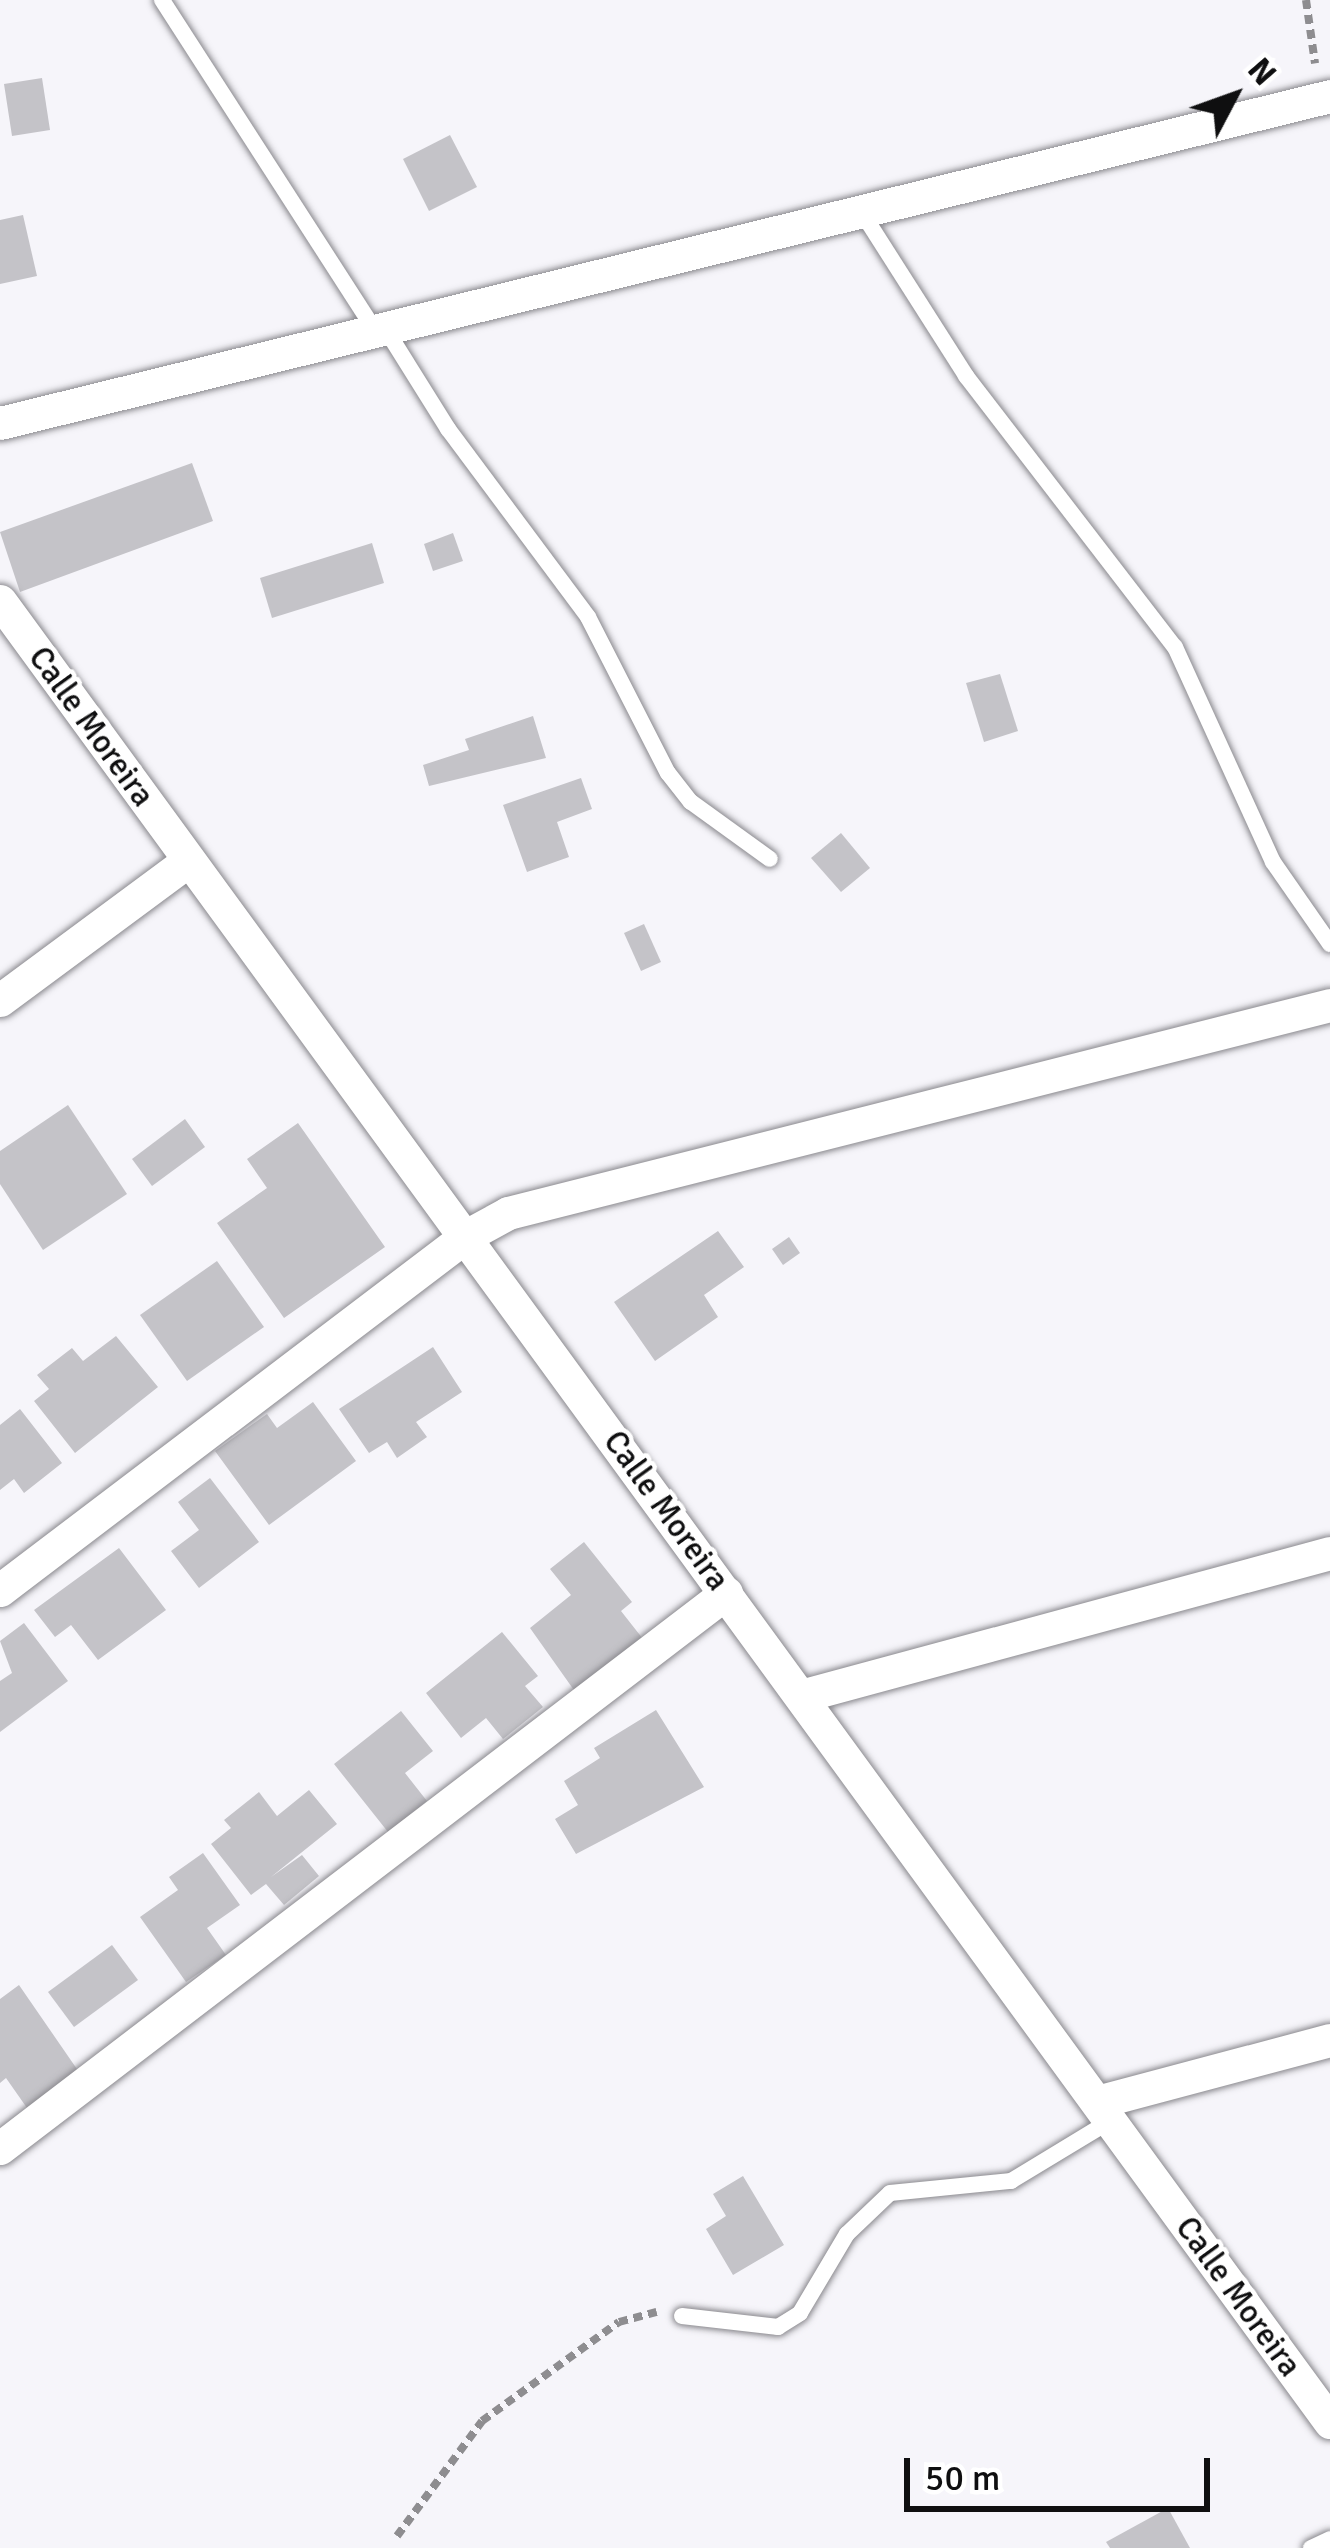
<!DOCTYPE html>
<html>
<head>
<meta charset="utf-8">
<style>
  body { margin:0 }
  #map { position:relative; width:1330px; height:2548px; overflow:hidden; background:#f6f5fa; font-family:Signika,sans-serif }
  div>[style] { position:absolute }
  .building>* { inset:0; background:#c4c3c8 }
  .path>* { height:8px; margin-top:-4px; transform-origin:0; background:repeating-linear-gradient(90deg,#8e8d90 0 9px,transparent 0 15px) }
  .roads { filter:drop-shadow(0 0 3px #8a898e) drop-shadow(0 0 3px #8a898e) }
  .lane>* { height:16px; margin:-8px; padding:0 8px; transform-origin:8px; border-radius:8px; background:#fff }
  .street>* { height:33px; margin:-16.5px; padding:0 16.5px; transform-origin:16.5px; border-radius:16.5px; background:#fff }
  span { translate:-50% -50%; white-space:nowrap; text-align:center; line-height:1.15; -webkit-text-stroke:9px #fff; paint-order:stroke }
  .street-label { font-size:33px; color:#0f0f10 }
  .north { position:absolute; left:1174px; top:36px; width:120px; height:120px; -webkit-text-stroke:9px #fff; paint-order:stroke; rotate:49deg; font-size:33px; font-weight:700; line-height:48px; text-align:center; color:#0f0f10 }
  .north::after { content:''; display:block; margin:auto; width:42px; height:54px; background:#0f0f10; clip-path:polygon(50% 0,100% 100%,50% 72%,0 100%) }
  .scale { position:absolute; left:904px; top:2458px; width:306px; height:54px; box-sizing:border-box; border:6px solid #0f0f10; border-top:0; padding-left:15px; font-size:36px; line-height:42px; white-space:nowrap; color:#0f0f10; -webkit-text-stroke:9px #fff; paint-order:stroke }
</style>
</head>
<body>
<div id="map">
  <div class="building">
    <div style="clip-path:polygon(42px 78px,50px 130px,12px 136px,4px 84px)"></div>
    <div style="clip-path:polygon(450px 135px,477px 187px,429px 211px,403px 159px)"></div>
    <div style="clip-path:polygon(23px 215px,37px 276px,0 284px,0 220px)"></div>
    <div style="clip-path:polygon(192px 463px,213px 521px,20px 592px,0 532px)"></div>
    <div style="clip-path:polygon(453px 533px,463px 561px,433px 571px,424px 544px)"></div>
    <div style="clip-path:polygon(372px 543px,384px 583px,272px 618px,260px 578px)"></div>
    <div style="clip-path:polygon(1000px 674px,1018px 731px,984px 742px,966px 683px)"></div>
    <div style="clip-path:polygon(533px 716px,546px 758px,429px 786px,423px 765px,469px 750px,465px 739px)"></div>
    <div style="clip-path:polygon(581px 778px,592px 809px,557px 822px,569px 857px,527px 872px,503px 805px)"></div>
    <div style="clip-path:polygon(841px 833px,870px 868px,841px 892px,811px 858px)"></div>
    <div style="clip-path:polygon(644px 924px,661px 962px,641px 971px,624px 933px)"></div>
    <div style="clip-path:polygon(68px 1105px,127px 1194px,43px 1250px,0 1184px,0 1151px)"></div>
    <div style="clip-path:polygon(185px 1119px,205px 1147px,152px 1186px,132px 1159px)"></div>
    <div style="clip-path:polygon(298px 1123px,385px 1247px,284px 1318px,217px 1223px,267px 1188px,247px 1159px)"></div>
    <div style="clip-path:polygon(718px 1231px,744px 1267px,704px 1295px,718px 1317px,655px 1361px,614px 1302px)"></div>
    <div style="clip-path:polygon(789px 1237px,800px 1253px,783px 1265px,772px 1249px)"></div>
    <div style="clip-path:polygon(217px 1261px,264px 1327px,187px 1381px,140px 1315px)"></div>
    <div style="clip-path:polygon(116px 1336px,158px 1387px,75px 1453px,34px 1401px,49px 1389px,37px 1375px,72px 1348px,83px 1361px)"></div>
    <div style="clip-path:polygon(433px 1347px,462px 1392px,416px 1422px,427px 1437px,397px 1458px,387px 1442px,369px 1453px,339px 1409px)"></div>
    <div style="clip-path:polygon(313px 1402px,356px 1461px,269px 1525px,215px 1451px,267px 1414px,277px 1428px)"></div>
    <div style="clip-path:polygon(20px 1409px,62px 1463px,24px 1493px,14px 1479px,0 1490px,0 1425px)"></div>
    <div style="clip-path:polygon(210px 1478px,259px 1542px,199px 1588px,171px 1551px,199px 1530px,178px 1502px)"></div>
    <div style="clip-path:polygon(584px 1542px,632px 1602px,621px 1611px,643px 1639px,576px 1693px,530px 1628px,571px 1595px,550px 1569px)"></div>
    <div style="clip-path:polygon(119px 1548px,166px 1610px,98px 1660px,71px 1625px,55px 1637px,34px 1610px)"></div>
    <div style="clip-path:polygon(24px 1623px,68px 1681px,0 1732px,0 1681px,12px 1673px,0 1641px)"></div>
    <div style="clip-path:polygon(502px 1632px,538px 1676px,525px 1686px,543px 1707px,503px 1739px,486px 1718px,461px 1738px,426px 1693px)"></div>
    <div style="clip-path:polygon(656px 1710px,704px 1787px,576px 1854px,555px 1819px,578px 1805px,564px 1781px,600px 1758px,594px 1748px)"></div>
    <div style="clip-path:polygon(401px 1711px,433px 1751px,405px 1773px,427px 1801px,388px 1832px,334px 1764px)"></div>
    <div style="clip-path:polygon(309px 1790px,337px 1824px,271px 1877px,302px 1855px,319px 1876px,284px 1905px,266px 1884px,251px 1895px,211px 1844px,231px 1828px,224px 1820px,259px 1792px,277px 1816px)"></div>
    <div style="clip-path:polygon(203px 1853px,240px 1905px,207px 1928px,226px 1955px,186px 1982px,140px 1917px,178px 1890px,169px 1877px)"></div>
    <div style="clip-path:polygon(112px 1945px,138px 1980px,74px 2027px,48px 1992px)"></div>
    <div style="clip-path:polygon(19px 1985px,79px 2072px,27px 2108px,6px 2078px,0 2083px,0 1999px)"></div>
    <div style="clip-path:polygon(743px 2176px,784px 2245px,733px 2275px,706px 2229px,726px 2216px,713px 2194px)"></div>
    <div style="clip-path:polygon(1168px 2508px,1190px 2548px,1110px 2548px,1106px 2542px)"></div>
  </div>
  <div class="path">
    <div style="left:1306px;top:0;width:64px;rotate:81.9deg"></div>
    <div style="left:397px;top:2536px;width:143px;rotate:-53.5deg"></div>
    <div style="left:482px;top:2421px;width:169px;rotate:-35.9deg"></div>
    <div style="left:619px;top:2322px;width:39px;rotate:-15deg"></div>
  </div>
  <div class="roads">
    <div class="lane">
      <div style="left:162px;top:0;width:394px;rotate:57.2deg"></div>
      <div style="left:861px;top:211px;width:196px;rotate:57.5deg"></div>
      <div style="left:966px;top:376px;width:342px;rotate:52.4deg"></div>
      <div style="left:1175px;top:647px;width:236px;rotate:65.5deg"></div>
      <div style="left:1273px;top:862px;width:100px;rotate:55.2deg"></div>
      <div style="left:385px;top:328px;width:119px;rotate:58deg"></div>
      <div style="left:448px;top:429px;width:234px;rotate:53.3deg"></div>
      <div style="left:588px;top:617px;width:175px;rotate:62.9deg"></div>
      <div style="left:668px;top:773px;width:37px;rotate:52deg"></div>
      <div style="left:691px;top:802px;width:97px;rotate:35.8deg"></div>
      <div style="left:682px;top:2316px;width:97px;rotate:6.5deg"></div>
      <div style="left:778px;top:2327px;width:26px;rotate:-32deg"></div>
      <div style="left:800px;top:2313px;width:92px;rotate:-59.3deg"></div>
      <div style="left:847px;top:2234px;width:59px;rotate:-43.6deg"></div>
      <div style="left:890px;top:2193px;width:122px;rotate:-5.7deg"></div>
      <div style="left:1011px;top:2181px;width:116px;rotate:-31.2deg"></div>
      <div style="left:1311px;top:2548px;width:21px;rotate:-25deg"></div>
    </div>
    <div class="street">
      <div style="left:0;top:423px;width:1370px;rotate:-13.81deg"></div>
      <div style="left:0;top:601px;width:2255px;rotate:53.86deg"></div>
      <div style="left:0;top:1000px;width:234px;rotate:-36.5deg"></div>
      <div style="left:0;top:1590px;width:585px;rotate:-37.22deg"></div>
      <div style="left:466px;top:1236px;width:48px;rotate:-28.7deg"></div>
      <div style="left:508px;top:1213px;width:848px;rotate:-14.2deg"></div>
      <div style="left:801px;top:1696px;width:548px;rotate:-15.13deg"></div>
      <div style="left:1097px;top:2102px;width:241px;rotate:-14.9deg"></div>
      <div style="left:0;top:2148px;width:914px;rotate:-37.4deg"></div>
    </div>
  </div>
  <div class="street-label">
    <span style="left:91px;top:727px;rotate:54deg">Calle Moreira</span>
    <span style="left:666px;top:1511px;rotate:54deg">Calle Moreira</span>
    <span style="left:1238px;top:2297px;rotate:54deg">Calle Moreira</span>
  </div>
  <div class="north">N</div>
  <div class="scale">50 m</div>
</div>
</body>
</html>
